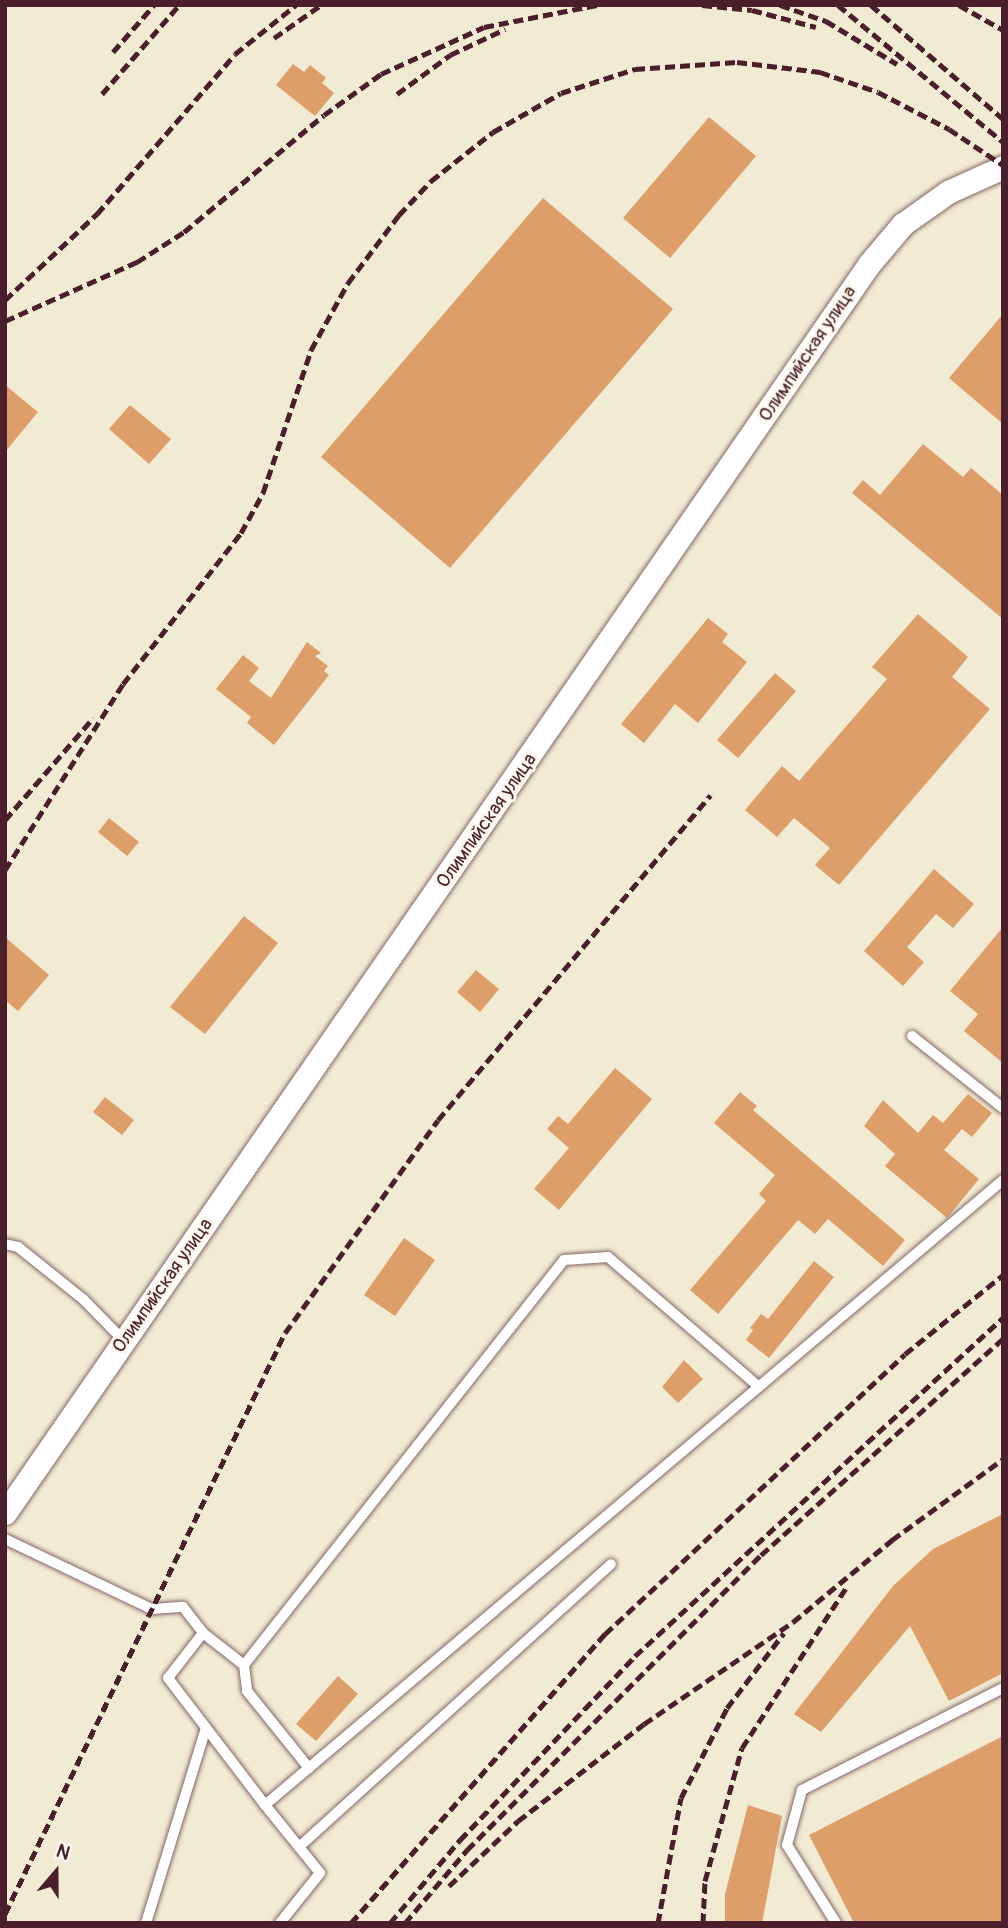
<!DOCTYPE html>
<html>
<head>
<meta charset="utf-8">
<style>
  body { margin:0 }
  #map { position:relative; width:1008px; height:1928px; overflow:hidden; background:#f2ebd3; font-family:Pangolin,sans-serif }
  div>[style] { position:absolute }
  .building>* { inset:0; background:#dd9e69 }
  .roads { filter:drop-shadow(0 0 2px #856666) drop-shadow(0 0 2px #856666) }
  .service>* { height:10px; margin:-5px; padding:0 5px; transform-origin:5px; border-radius:5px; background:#fff }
  .tertiary>* { height:23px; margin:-11.5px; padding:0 11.5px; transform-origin:11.5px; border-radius:11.5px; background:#fff }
  .rail>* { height:5px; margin-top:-2.5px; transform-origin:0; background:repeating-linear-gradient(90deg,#4a1f2b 0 10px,transparent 0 15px) }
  span { translate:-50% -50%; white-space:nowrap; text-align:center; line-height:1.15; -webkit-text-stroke:6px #fbf7ec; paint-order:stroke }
  .street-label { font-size:19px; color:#4a1f2b }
  .frame { position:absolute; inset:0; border:7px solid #4a1f2b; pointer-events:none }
  .north { position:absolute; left:21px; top:1837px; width:70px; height:70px; -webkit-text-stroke:5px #fbf7ec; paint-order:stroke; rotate:20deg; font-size:19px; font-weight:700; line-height:28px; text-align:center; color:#4a1f2b }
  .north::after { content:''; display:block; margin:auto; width:24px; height:32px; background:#4a1f2b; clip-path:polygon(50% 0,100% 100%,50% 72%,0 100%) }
</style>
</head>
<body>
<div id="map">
  <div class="building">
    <div style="clip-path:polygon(293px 64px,304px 72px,310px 65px,326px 78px,322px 83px,334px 93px,315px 116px,276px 85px)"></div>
    <div style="clip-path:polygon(709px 117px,756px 156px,670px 258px,623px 218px)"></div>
    <div style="clip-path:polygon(543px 198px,673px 309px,450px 568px,321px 457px)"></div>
    <div style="clip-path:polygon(1003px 314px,1003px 424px,949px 378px)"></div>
    <div style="clip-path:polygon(5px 385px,38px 412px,5px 452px)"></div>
    <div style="clip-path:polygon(130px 405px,171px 439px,149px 464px,109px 429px)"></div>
    <div style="clip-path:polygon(923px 444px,963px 477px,971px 468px,1003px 495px,1003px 619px,852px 493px,863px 480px,880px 495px)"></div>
    <div style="clip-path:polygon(918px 614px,968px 657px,952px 677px,990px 709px,839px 885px,815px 865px,830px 848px,794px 818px,777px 837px,745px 810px,782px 766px,799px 781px,887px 679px,872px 667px)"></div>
    <div style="clip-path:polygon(708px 618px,728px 634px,722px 642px,747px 662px,698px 723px,675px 704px,644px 743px,621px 724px)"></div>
    <div style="clip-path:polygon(307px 642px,321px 653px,315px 656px,328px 666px,324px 671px,329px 675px,274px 745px,247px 723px,251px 717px,216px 689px,243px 655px,259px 668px,249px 681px,271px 698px)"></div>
    <div style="clip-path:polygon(775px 673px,796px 691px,738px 758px,717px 740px)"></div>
    <div style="clip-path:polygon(109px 818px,139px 842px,127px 856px,98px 832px)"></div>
    <div style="clip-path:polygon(934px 869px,974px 904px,953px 928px,936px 914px,907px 947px,924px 962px,903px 986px,864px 951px)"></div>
    <div style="clip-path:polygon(244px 916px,278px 943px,205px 1034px,170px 1007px)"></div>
    <div style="clip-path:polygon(1003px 927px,1003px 1063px,964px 1031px,978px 1014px,950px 991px)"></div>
    <div style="clip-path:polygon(5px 937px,49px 975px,18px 1011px,5px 1000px)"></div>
    <div style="clip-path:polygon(476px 970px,499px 989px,480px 1012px,457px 992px)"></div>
    <div style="clip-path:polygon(615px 1068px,652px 1099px,559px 1210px,534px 1189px,569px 1148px,547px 1129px,558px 1116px,568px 1124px)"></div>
    <div style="clip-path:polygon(740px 1092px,757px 1106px,753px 1110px,905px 1240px,883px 1266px,828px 1219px,815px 1234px,798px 1220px,718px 1314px,690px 1290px,766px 1201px,759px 1194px,775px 1175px,714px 1123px)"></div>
    <div style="clip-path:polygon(968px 1094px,992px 1113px,972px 1137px,962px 1129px,944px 1150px,979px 1179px,947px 1218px,885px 1166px,895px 1154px,864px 1126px,883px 1100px,918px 1133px,933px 1115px,943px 1123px)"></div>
    <div style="clip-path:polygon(105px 1097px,134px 1120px,122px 1135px,93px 1112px)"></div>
    <div style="clip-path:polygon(404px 1238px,435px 1260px,395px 1316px,364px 1295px)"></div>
    <div style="clip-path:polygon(814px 1261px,834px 1277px,769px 1358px,746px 1340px,753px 1330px,750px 1328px,761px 1314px,768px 1319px)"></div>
    <div style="clip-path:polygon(684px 1360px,703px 1379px,678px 1403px,662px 1387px)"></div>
    <div style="clip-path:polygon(1003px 1514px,1003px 1673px,949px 1701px,910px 1626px,821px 1732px,794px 1714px,893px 1586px,933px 1549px)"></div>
    <div style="clip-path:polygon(338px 1676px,358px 1694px,316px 1741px,296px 1724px)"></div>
    <div style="clip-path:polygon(1003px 1736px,1003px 1923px,854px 1923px,809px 1835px)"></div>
    <div style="clip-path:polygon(748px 1805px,782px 1816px,762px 1923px,725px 1923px,725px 1894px)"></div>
  </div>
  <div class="roads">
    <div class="service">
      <div style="left:912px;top:1036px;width:116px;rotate:38.4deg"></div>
      <div style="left:5px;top:1244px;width:13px;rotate:13deg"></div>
      <div style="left:18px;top:1247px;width:83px;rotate:38.7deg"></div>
      <div style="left:83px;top:1299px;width:57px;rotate:45.7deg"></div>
      <div style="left:5px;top:1539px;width:163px;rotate:25.5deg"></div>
      <div style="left:152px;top:1609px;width:31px;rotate:-4deg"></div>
      <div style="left:183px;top:1607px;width:33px;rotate:52deg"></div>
      <div style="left:203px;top:1633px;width:57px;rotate:127.9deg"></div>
      <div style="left:168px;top:1678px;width:160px;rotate:52.6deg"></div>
      <div style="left:265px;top:1805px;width:967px;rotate:-40.26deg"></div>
      <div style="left:203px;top:1633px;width:52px;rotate:38deg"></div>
      <div style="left:244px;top:1665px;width:516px;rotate:-51.69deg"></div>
      <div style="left:564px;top:1260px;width:44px;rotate:-3.9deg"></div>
      <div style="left:608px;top:1257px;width:199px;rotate:40.7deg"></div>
      <div style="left:244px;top:1665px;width:26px;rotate:83deg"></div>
      <div style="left:247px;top:1691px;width:99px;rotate:51.2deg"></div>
      <div style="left:265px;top:1805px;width:87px;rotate:51deg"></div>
      <div style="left:320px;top:1873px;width:64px;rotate:128.7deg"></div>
      <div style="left:299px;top:1847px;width:421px;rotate:-42.2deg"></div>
      <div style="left:146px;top:1923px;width:204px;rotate:-72.9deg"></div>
      <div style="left:836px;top:1923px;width:92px;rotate:-122.1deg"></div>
      <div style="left:787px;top:1845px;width:57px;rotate:-74.7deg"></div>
      <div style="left:802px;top:1790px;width:225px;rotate:-26.9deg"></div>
    </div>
    <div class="tertiary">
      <div style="left:5px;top:1513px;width:1520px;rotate:-55.32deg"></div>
      <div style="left:870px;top:263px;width:51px;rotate:-49.8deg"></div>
      <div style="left:903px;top:224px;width:55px;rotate:-35.4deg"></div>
      <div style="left:948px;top:192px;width:60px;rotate:-24.4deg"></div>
    </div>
  </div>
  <div class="rail">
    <div style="left:702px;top:5px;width:50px;rotate:5.7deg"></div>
    <div style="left:752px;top:10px;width:66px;rotate:14.9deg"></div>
    <div style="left:780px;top:5px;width:49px;rotate:19.2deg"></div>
    <div style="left:826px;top:21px;width:83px;rotate:31.2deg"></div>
    <div style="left:838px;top:5px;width:214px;rotate:39.7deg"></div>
    <div style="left:871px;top:5px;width:174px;rotate:40.8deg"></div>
    <div style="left:959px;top:5px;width:51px;rotate:29.6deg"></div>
    <div style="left:274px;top:38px;width:57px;rotate:-35.1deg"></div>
    <div style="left:113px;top:52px;width:62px;rotate:-48.9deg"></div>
    <div style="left:102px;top:94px;width:118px;rotate:-49.1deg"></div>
    <div style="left:397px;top:94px;width:66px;rotate:-36.3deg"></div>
    <div style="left:450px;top:55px;width:61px;rotate:-25.3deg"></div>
    <div style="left:5px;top:300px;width:126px;rotate:-43.1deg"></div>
    <div style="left:97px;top:214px;width:211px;rotate:-49.2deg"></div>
    <div style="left:235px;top:54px;width:78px;rotate:-38.8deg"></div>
    <div style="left:5px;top:321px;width:145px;rotate:-24.1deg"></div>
    <div style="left:137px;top:262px;width:56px;rotate:-32.6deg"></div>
    <div style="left:184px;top:232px;width:182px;rotate:-39.9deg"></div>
    <div style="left:324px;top:115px;width:70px;rotate:-35.7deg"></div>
    <div style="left:381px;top:74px;width:113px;rotate:-24.5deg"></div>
    <div style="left:484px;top:27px;width:115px;rotate:-11deg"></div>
    <div style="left:5px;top:820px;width:135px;rotate:-49.2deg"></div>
    <div style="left:5px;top:870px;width:220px;rotate:-57.6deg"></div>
    <div style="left:123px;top:684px;width:192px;rotate:-52deg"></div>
    <div style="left:241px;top:533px;width:46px;rotate:-61.2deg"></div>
    <div style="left:263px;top:493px;width:151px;rotate:-71.4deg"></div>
    <div style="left:311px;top:350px;width:77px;rotate:-61.1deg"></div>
    <div style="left:348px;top:283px;width:85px;rotate:-53.1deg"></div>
    <div style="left:399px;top:215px;width:47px;rotate:-46.7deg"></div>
    <div style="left:431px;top:181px;width:79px;rotate:-38.3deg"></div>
    <div style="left:493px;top:132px;width:78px;rotate:-29.8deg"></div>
    <div style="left:561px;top:93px;width:78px;rotate:-18deg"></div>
    <div style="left:635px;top:69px;width:102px;rotate:-3.9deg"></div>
    <div style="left:737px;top:62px;width:84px;rotate:6.9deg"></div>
    <div style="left:820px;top:72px;width:61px;rotate:19deg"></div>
    <div style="left:878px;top:92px;width:80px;rotate:27.5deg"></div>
    <div style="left:949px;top:129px;width:65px;rotate:33.7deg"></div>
    <div style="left:449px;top:1886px;width:95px;rotate:-43.3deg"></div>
    <div style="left:518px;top:1821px;width:159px;rotate:-37.6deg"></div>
    <div style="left:644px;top:1724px;width:181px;rotate:-34.4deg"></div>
    <div style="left:793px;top:1622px;width:129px;rotate:-39.6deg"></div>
    <div style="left:892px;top:1540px;width:137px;rotate:-36.1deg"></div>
    <div style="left:5px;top:1914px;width:645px;rotate:-64.27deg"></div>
    <div style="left:285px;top:1333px;width:262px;rotate:-54.3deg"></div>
    <div style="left:438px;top:1120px;width:424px;rotate:-50deg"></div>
    <div style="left:351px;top:1923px;width:385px;rotate:-48.7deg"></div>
    <div style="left:605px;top:1634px;width:410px;rotate:-43deg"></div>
    <div style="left:905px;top:1354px;width:126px;rotate:-38.9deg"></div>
    <div style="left:390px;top:1923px;width:109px;rotate:-49.9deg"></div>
    <div style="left:460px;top:1840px;width:254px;rotate:-46.4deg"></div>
    <div style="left:635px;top:1656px;width:500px;rotate:-42.6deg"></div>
    <div style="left:405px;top:1923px;width:96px;rotate:-49.7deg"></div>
    <div style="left:467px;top:1850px;width:416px;rotate:-45.1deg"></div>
    <div style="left:761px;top:1555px;width:324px;rotate:-41.8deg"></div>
    <div style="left:658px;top:1923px;width:127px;rotate:-79.6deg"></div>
    <div style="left:681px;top:1798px;width:101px;rotate:-62.9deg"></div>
    <div style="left:727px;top:1708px;width:94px;rotate:-52.8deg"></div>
    <div style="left:703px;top:1923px;width:42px;rotate:-87.3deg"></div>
    <div style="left:705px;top:1881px;width:138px;rotate:-74.5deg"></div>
    <div style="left:742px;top:1748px;width:194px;rotate:-57deg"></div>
  </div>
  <div class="street-label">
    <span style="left:808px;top:354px;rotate:-56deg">Олимпийская улица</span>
    <span style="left:487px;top:821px;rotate:-55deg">Олимпийская улица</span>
    <span style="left:163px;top:1286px;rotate:-55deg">Олимпийская улица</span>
  </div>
  <div class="frame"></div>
  <div class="north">N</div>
</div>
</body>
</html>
